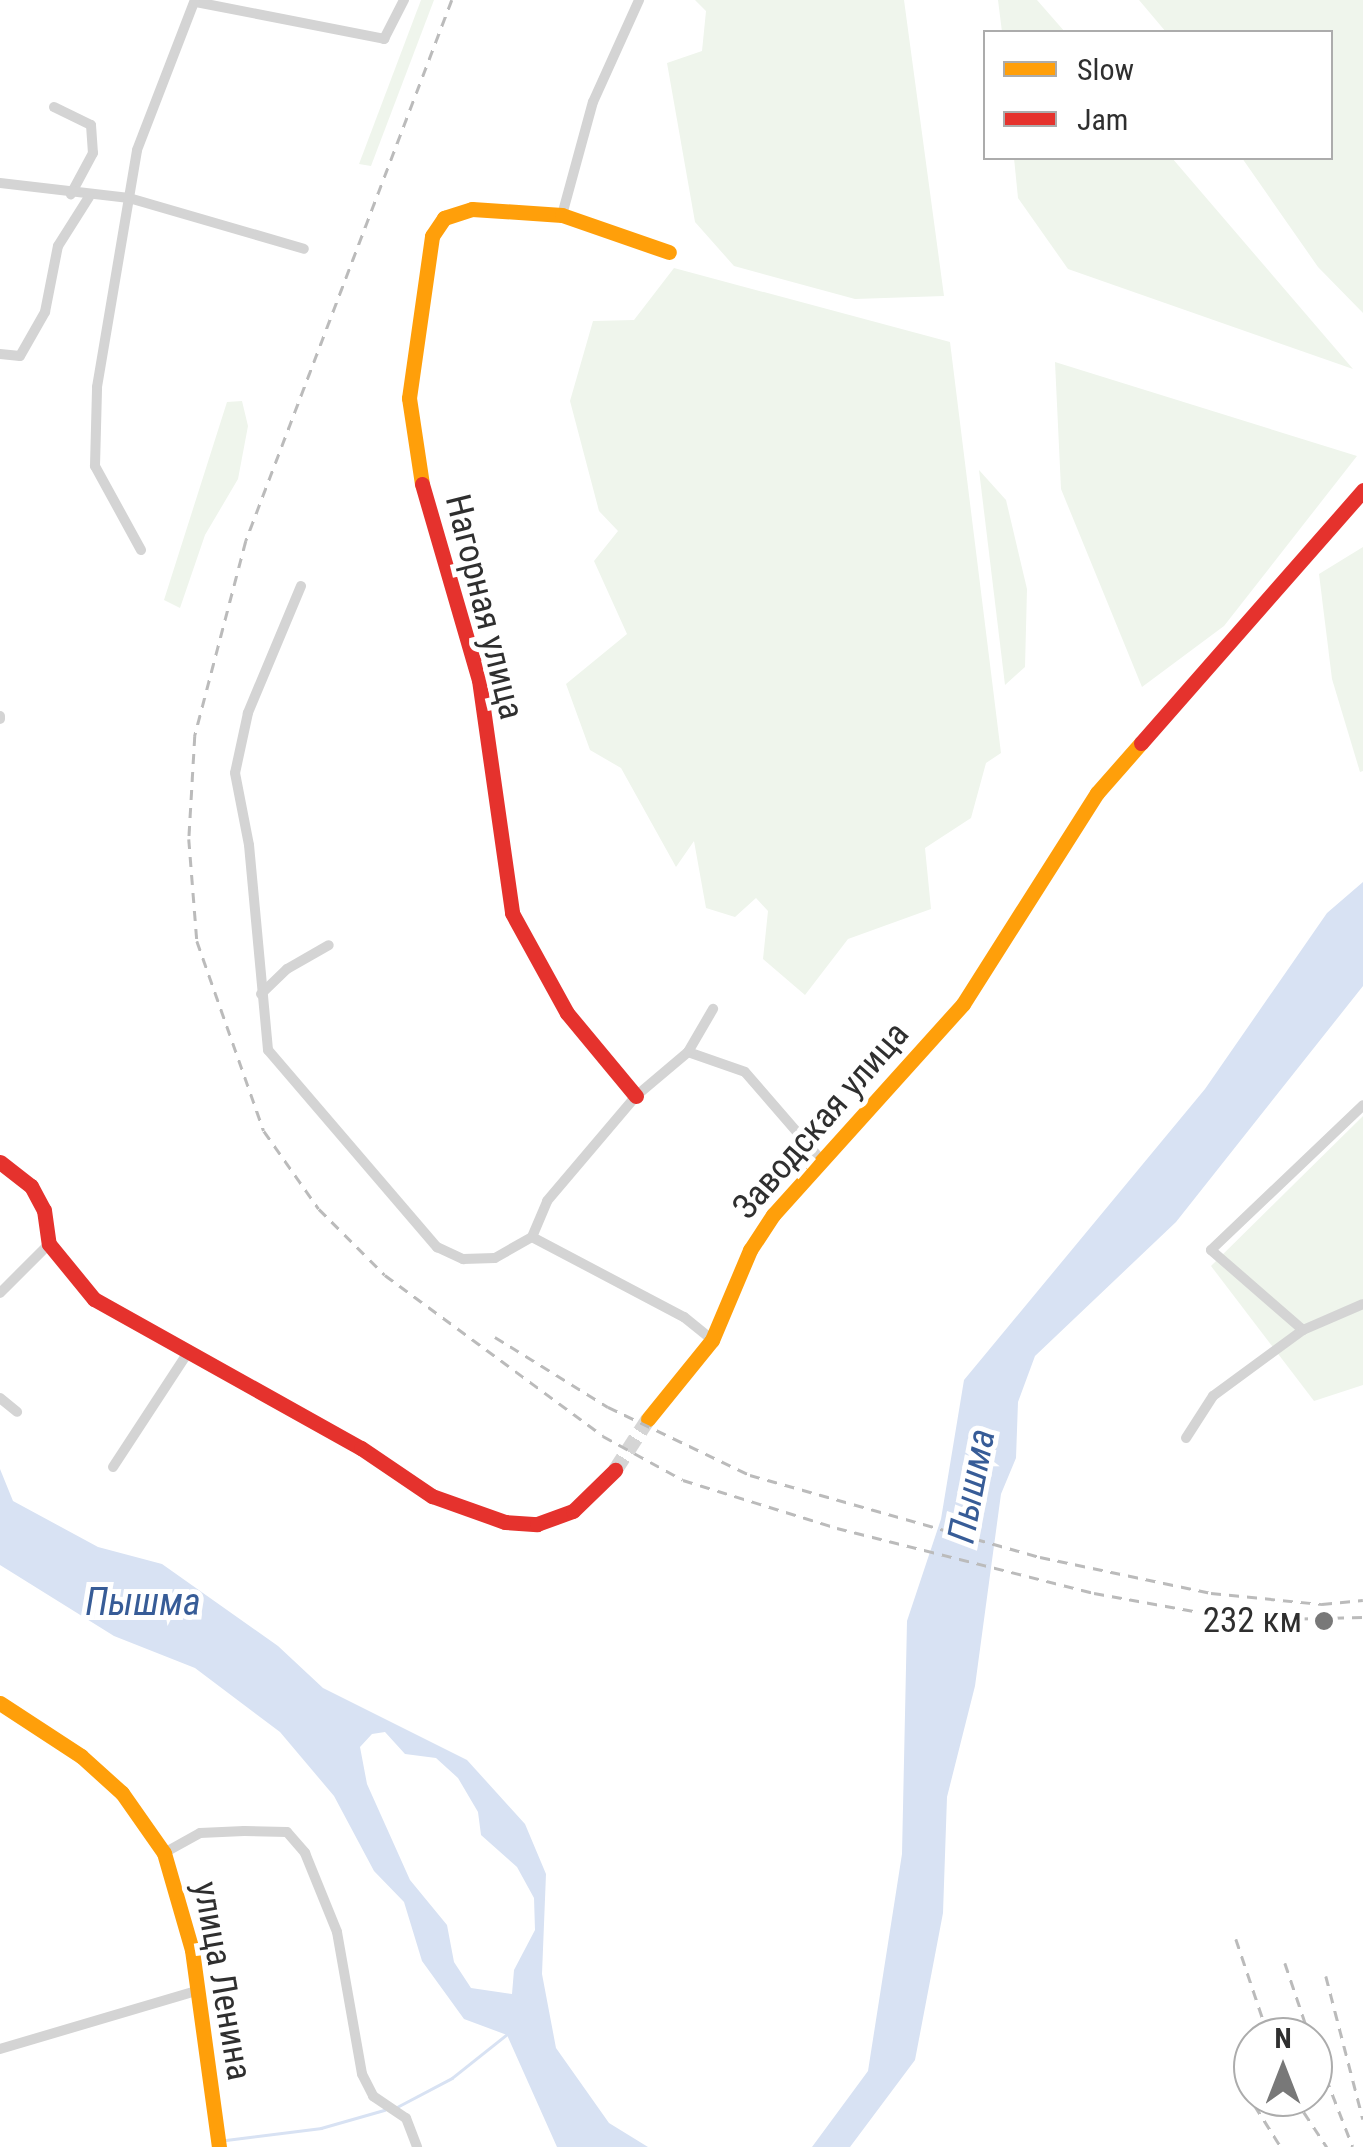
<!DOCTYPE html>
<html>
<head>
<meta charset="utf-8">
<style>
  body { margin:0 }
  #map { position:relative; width:1363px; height:2147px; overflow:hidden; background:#fff; font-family:"Roboto Condensed",sans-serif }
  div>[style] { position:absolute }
  .green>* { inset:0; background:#eff5ec }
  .water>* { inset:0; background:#d8e2f3 }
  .stream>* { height:2.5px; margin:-1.25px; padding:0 1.25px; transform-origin:1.25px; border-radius:1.25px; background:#d8e2f3 }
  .secondary-tunnel>* { height:15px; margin-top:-7.5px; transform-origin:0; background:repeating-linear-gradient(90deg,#d5d5d5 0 15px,transparent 0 23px) }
  .street>* { height:10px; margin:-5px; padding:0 5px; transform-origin:5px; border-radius:5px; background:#d4d4d4 }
  .slow>* { height:15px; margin:-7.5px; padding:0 7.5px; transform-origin:7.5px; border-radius:7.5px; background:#ff9f0a }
  .jam>* { height:15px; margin:-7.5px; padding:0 7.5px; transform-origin:7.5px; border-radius:7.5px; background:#e5322d }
  .rail>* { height:2.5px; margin-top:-1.25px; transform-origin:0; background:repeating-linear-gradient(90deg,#bbb 0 10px,transparent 0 18px) }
  .dots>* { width:28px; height:28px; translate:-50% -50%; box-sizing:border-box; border:5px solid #fff; border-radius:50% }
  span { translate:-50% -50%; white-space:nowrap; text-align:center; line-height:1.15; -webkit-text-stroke:10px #fff; paint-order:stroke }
  .street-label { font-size:35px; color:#2f2f2f }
  .poi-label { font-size:35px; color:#2f2f2f }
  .right { translate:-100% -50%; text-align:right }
  .water-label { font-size:38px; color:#375c97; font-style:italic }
  .legend { position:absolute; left:983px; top:30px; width:350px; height:130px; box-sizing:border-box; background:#fff; border:2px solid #acacac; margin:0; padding:12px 18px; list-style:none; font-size:30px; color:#2f2f2f }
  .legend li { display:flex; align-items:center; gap:20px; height:50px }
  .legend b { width:50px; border:2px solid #acacac }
  .north { position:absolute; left:1233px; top:2017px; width:100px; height:100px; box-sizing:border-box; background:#fff; border:2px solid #acacac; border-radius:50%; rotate:0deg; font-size:28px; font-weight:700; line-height:40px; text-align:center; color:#2f2f2f }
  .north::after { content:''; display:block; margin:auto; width:35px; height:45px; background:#787878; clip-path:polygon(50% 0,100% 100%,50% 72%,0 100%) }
</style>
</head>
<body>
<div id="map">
  <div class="green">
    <div style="clip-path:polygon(421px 0,434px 0,371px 166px,359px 164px)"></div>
    <div style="clip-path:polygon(695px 0,904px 0,944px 296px,855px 299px,734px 266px,695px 222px,667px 63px,702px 51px,706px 11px)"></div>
    <div style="clip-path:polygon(998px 0,1037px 0,1065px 32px,1002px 32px)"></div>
    <div style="clip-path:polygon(1139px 0,1363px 0,1363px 313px,1318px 267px,1242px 158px,1330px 158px,1330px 32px,1166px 32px)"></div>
    <div style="clip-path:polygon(1014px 158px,1172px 158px,1353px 369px,1068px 269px,1018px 198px)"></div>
    <div style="clip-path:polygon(674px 268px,950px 342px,1001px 753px,986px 763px,971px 818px,925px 848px,931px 909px,848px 939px,805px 995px,763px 959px,768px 911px,756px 898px,735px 917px,706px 908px,694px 841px,676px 867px,621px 768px,590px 750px,566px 684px,627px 634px,594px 561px,618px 531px,599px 511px,570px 401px,593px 321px,634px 320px)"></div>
    <div style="clip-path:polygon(1055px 362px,1357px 456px,1224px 626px,1142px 687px,1061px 489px)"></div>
    <div style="clip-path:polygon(242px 401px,248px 426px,238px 479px,205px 535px,180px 608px,164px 600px,227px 402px)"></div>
    <div style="clip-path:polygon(979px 470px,1006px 500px,1027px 589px,1025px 667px,1005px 685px)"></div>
    <div style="clip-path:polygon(1363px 547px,1363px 771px,1360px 772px,1332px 679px,1319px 574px)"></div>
    <div style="clip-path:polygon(1363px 1116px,1363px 1385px,1314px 1401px,1211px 1266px)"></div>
  </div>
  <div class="water">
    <div style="clip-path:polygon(1363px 882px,1363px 986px,1176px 1222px,1035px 1356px,1018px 1402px,1016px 1458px,1001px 1494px,975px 1686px,947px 1797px,943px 1913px,915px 2060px,850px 2147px,812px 2147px,868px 2071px,902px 1854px,907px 1621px,941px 1519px,964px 1380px,1205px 1089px,1327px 913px)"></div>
    <div style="clip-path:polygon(evenodd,0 1469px,13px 1501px,98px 1547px,162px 1564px,278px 1646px,323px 1688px,467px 1760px,525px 1824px,546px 1874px,542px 1974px,556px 2048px,609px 2123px,648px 2147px,557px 2147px,507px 2035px,464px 2019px,422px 1961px,404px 1902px,374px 1871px,334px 1796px,280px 1732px,195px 1668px,114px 1636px,0 1565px,0 1469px,385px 1732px,405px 1754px,436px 1758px,458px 1778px,478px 1812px,481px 1835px,517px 1867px,534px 1898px,535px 1930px,514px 1970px,512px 1994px,471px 1988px,454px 1962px,447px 1925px,410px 1880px,367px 1784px,360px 1747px,372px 1734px,385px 1732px)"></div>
  </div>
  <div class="stream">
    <div style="left:397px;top:2107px;width:62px;rotate:-27.8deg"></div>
    <div style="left:452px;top:2078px;width:69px;rotate:-38.5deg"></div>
    <div style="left:226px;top:2140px;width:96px;rotate:-7.2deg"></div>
    <div style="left:321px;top:2128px;width:66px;rotate:-15.9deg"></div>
  </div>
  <div class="secondary-tunnel">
    <div style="left:615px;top:1470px;width:61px;rotate:-57.1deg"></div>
  </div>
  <div class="street">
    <div style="left:196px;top:2px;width:192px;rotate:11.1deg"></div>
    <div style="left:384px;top:39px;width:44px;rotate:-62.9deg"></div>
    <div style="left:54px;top:107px;width:41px;rotate:25.9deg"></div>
    <div style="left:91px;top:125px;width:28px;rotate:86deg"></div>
    <div style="left:93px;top:153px;width:47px;rotate:118.2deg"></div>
    <div style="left:0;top:183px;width:130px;rotate:6.6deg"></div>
    <div style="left:129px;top:198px;width:182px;rotate:16.2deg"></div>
    <div style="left:562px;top:215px;width:117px;rotate:-74.7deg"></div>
    <div style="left:593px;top:102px;width:112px;rotate:-65.7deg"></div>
    <div style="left:0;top:354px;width:20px;rotate:6deg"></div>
    <div style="left:20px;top:356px;width:51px;rotate:-60.4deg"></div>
    <div style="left:45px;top:312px;width:67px;rotate:-78.9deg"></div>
    <div style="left:58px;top:246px;width:58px;rotate:-57.7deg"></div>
    <div style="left:141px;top:550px;width:96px;rotate:-118.7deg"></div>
    <div style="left:95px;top:466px;width:79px;rotate:-88.5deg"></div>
    <div style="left:97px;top:387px;width:240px;rotate:-80.4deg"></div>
    <div style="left:137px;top:150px;width:161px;rotate:-68.9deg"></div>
    <div style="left:301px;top:586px;width:138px;rotate:112.7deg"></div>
    <div style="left:248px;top:713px;width:61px;rotate:102.2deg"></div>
    <div style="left:235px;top:773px;width:73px;rotate:79deg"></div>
    <div style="left:249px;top:845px;width:206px;rotate:84.7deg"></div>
    <div style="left:268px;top:1050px;width:260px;rotate:49.4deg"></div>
    <div style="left:437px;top:1247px;width:29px;rotate:25deg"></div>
    <div style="left:463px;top:1259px;width:32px;rotate:-2deg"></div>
    <div style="left:495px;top:1258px;width:43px;rotate:-29.6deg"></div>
    <div style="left:532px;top:1237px;width:172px;rotate:27.8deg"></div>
    <div style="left:684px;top:1317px;width:36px;rotate:39deg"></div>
    <div style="left:0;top:716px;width:3px;rotate:90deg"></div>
    <div style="left:261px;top:994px;width:36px;rotate:-44deg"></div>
    <div style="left:287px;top:969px;width:48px;rotate:-29.7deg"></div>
    <div style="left:688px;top:1052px;width:60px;rotate:19.3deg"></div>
    <div style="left:745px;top:1072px;width:119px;rotate:49.1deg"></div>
    <div style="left:532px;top:1237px;width:39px;rotate:-67deg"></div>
    <div style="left:547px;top:1201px;width:138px;rotate:-49.7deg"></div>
    <div style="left:636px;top:1096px;width:68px;rotate:-40.2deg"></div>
    <div style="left:688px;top:1052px;width:50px;rotate:-59.8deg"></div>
    <div style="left:0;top:1293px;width:69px;rotate:-45deg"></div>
    <div style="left:1303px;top:1330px;width:122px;rotate:-139deg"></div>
    <div style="left:1211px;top:1250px;width:210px;rotate:-43.6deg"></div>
    <div style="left:0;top:1398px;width:22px;rotate:39deg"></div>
    <div style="left:1186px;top:1438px;width:50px;rotate:-57.3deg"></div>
    <div style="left:1213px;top:1396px;width:112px;rotate:-36.3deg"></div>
    <div style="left:1303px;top:1330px;width:65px;rotate:-23.4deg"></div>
    <div style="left:113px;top:1467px;width:135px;rotate:-56.8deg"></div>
    <div style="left:164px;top:1853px;width:41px;rotate:-29.1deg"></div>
    <div style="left:200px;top:1833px;width:44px;rotate:-2.6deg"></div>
    <div style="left:244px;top:1831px;width:43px;rotate:1.3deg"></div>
    <div style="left:287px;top:1832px;width:28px;rotate:49deg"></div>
    <div style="left:305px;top:1853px;width:85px;rotate:67.9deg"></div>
    <div style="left:337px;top:1932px;width:144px;rotate:80deg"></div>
    <div style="left:362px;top:2074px;width:25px;rotate:63deg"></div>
    <div style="left:373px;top:2096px;width:40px;rotate:34deg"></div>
    <div style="left:406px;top:2118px;width:31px;rotate:69deg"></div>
    <div style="left:0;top:2049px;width:208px;rotate:-16.5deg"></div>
  </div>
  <div class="slow">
    <div style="left:422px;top:484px;width:87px;rotate:-98.6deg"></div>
    <div style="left:409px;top:398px;width:164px;rotate:-81.9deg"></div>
    <div style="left:432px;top:236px;width:22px;rotate:-56deg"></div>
    <div style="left:444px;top:218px;width:29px;rotate:-18deg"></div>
    <div style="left:472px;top:209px;width:90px;rotate:3.8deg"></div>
    <div style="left:562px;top:215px;width:113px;rotate:19.1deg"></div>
    <div style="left:648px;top:1419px;width:102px;rotate:-51deg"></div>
    <div style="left:712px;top:1340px;width:98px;rotate:-67.1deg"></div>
    <div style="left:750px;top:1250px;width:42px;rotate:-56.7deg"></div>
    <div style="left:773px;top:1215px;width:284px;rotate:-48deg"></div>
    <div style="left:963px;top:1004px;width:250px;rotate:-57.6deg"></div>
    <div style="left:1097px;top:793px;width:67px;rotate:-48.7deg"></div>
    <div style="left:0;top:1703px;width:97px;rotate:33.2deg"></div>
    <div style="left:81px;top:1756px;width:55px;rotate:42.1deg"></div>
    <div style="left:122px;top:1793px;width:73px;rotate:55deg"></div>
    <div style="left:164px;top:1853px;width:101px;rotate:73.9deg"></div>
    <div style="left:192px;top:1950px;width:199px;rotate:82.2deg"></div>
  </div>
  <div class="jam">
    <div style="left:422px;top:484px;width:204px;rotate:73.8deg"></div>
    <div style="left:479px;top:680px;width:235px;rotate:81.9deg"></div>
    <div style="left:512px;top:913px;width:114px;rotate:61.2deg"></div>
    <div style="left:567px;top:1013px;width:108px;rotate:50.3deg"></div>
    <div style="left:1141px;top:743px;width:337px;rotate:-48.7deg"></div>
    <div style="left:0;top:1162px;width:39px;rotate:38deg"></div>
    <div style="left:31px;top:1186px;width:27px;rotate:62deg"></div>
    <div style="left:44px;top:1210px;width:34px;rotate:82deg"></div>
    <div style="left:49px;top:1244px;width:71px;rotate:50.7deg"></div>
    <div style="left:94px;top:1299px;width:306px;rotate:29.2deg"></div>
    <div style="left:361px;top:1448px;width:86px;rotate:34.1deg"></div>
    <div style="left:432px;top:1496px;width:77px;rotate:19.6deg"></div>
    <div style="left:505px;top:1522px;width:32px;rotate:4deg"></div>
    <div style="left:537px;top:1524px;width:38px;rotate:-20deg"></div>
    <div style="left:573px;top:1511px;width:59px;rotate:-44.3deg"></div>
  </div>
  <div class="rail">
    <div style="left:452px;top:0;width:579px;rotate:110.85deg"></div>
    <div style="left:246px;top:541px;width:202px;rotate:104.7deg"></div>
    <div style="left:195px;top:736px;width:103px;rotate:93.3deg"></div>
    <div style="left:189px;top:839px;width:102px;rotate:85.5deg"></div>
    <div style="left:197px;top:941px;width:201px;rotate:70.6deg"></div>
    <div style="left:264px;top:1131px;width:95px;rotate:54.8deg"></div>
    <div style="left:319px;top:1209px;width:93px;rotate:45deg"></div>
    <div style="left:385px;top:1275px;width:271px;rotate:36.4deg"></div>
    <div style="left:603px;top:1436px;width:91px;rotate:28.8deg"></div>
    <div style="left:683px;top:1480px;width:161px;rotate:17.3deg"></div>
    <div style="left:837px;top:1528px;width:265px;rotate:14.2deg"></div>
    <div style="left:1094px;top:1593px;width:152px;rotate:10.2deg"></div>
    <div style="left:1244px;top:1620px;width:119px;rotate:-1.4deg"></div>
    <div style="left:495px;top:1337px;width:133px;rotate:31.8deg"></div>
    <div style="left:608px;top:1407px;width:157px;rotate:25.6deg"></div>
    <div style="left:750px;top:1475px;width:301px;rotate:15.8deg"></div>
    <div style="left:1040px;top:1557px;width:175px;rotate:11.9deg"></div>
    <div style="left:1211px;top:1593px;width:112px;rotate:5.7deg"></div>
    <div style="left:1322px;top:1604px;width:41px;rotate:-5.6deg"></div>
    <div style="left:1236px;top:1939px;width:103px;rotate:71.4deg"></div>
    <div style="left:1285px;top:1963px;width:78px;rotate:71.3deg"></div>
    <div style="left:1326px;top:1976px;width:148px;rotate:75.5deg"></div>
    <div style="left:1313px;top:2044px;width:110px;rotate:68.8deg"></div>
    <div style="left:1245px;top:2090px;width:67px;rotate:57.7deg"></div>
    <div style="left:1294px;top:2097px;width:60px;rotate:56.6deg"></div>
  </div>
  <div class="dots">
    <div style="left:1324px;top:1621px;background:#787878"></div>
  </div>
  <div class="street-label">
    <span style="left:484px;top:607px;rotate:76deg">Нагорная улица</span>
    <span style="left:821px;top:1121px;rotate:-49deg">Заводская улица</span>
    <span style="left:222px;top:1981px;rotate:80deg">улица Ленина</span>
  </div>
  <div class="poi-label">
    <span class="right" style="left:1302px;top:1621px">232 км</span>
  </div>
  <div class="water-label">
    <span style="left:972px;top:1486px;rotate:-79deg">Пышма</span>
    <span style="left:143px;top:1603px">Пышма</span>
  </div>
  <ul class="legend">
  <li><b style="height:12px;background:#ff9f0a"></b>Slow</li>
  <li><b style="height:12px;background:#e5322d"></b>Jam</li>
  </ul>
  <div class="north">N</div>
</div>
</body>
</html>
